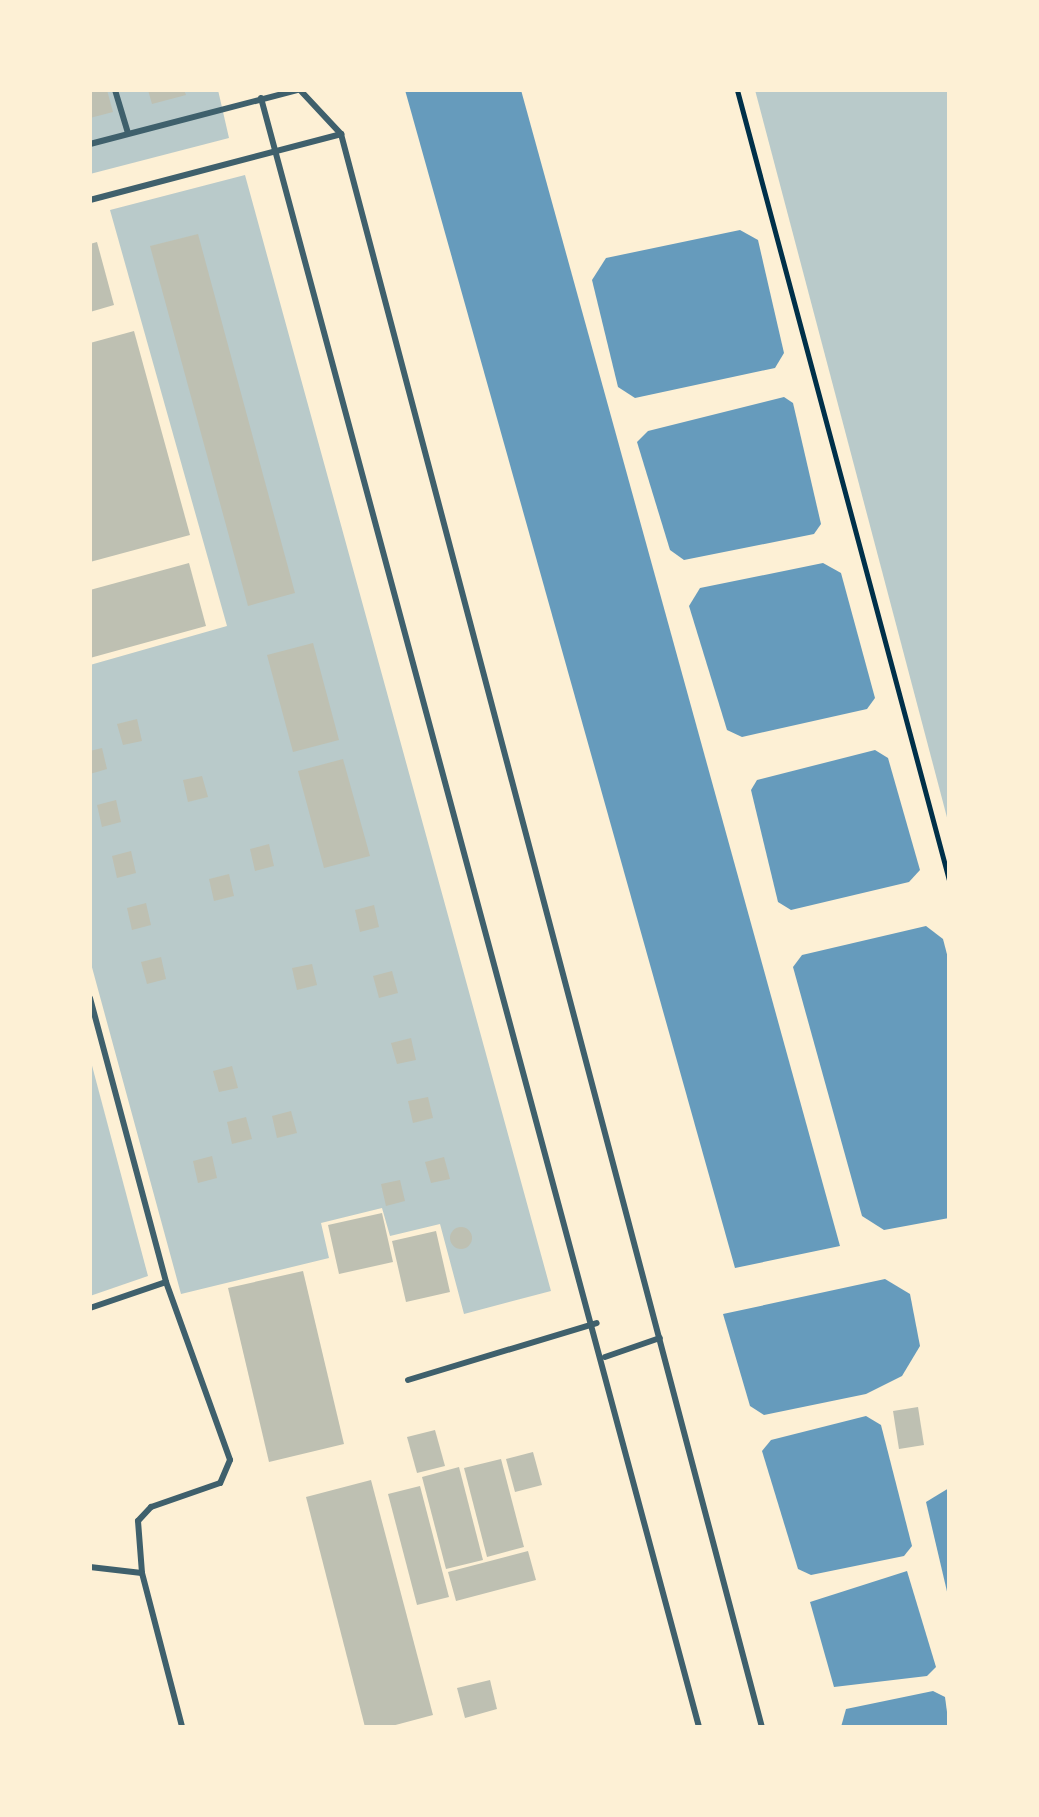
<!DOCTYPE html>
<html>
<head>
<meta charset="utf-8">
<style>
  body { margin:0 }
  #map { position:relative; width:1039px; height:1817px; overflow:hidden; background:#fdf0d5; font-family:"Nunito Sans",sans-serif }
  div>[style] { position:absolute }
  .green>* { inset:0; background:#b9caca }
  .water>* { inset:0; background:#669bbc }
  .building>* { inset:0; background:#bec0b2 }
  .round { border-radius:50% }
  .path>* { height:5px; margin:-2.5px; padding:0 2.5px; transform-origin:2.5px; border-radius:2.5px; background:#003049 }
  .service>* { height:6px; margin:-3px; padding:0 3px; transform-origin:3px; border-radius:3px; background:#3f606c }
  span { translate:-50% -50%; white-space:nowrap; text-align:center; line-height:1.15; -webkit-text-stroke:8px #fdf0d5; paint-order:stroke }
  .frame { position:absolute; inset:0; border:92px solid #fdf0d5; pointer-events:none }
</style>
</head>
<body>
<div id="map">
  <div class="green">
    <div style="clip-path:polygon(90px 90px,218px 90px,229px 138px,90px 174px)"></div>
    <div style="clip-path:polygon(755px 90px,949px 90px,949px 825px)"></div>
    <div style="clip-path:polygon(245px 175px,551px 1291px,464px 1314px,440px 1224px,390px 1236px,382px 1208px,321px 1223px,329px 1258px,181px 1294px,90px 960px,90px 665px,227px 626px,110px 210px)"></div>
    <div style="clip-path:polygon(90px 1058px,148px 1276px,90px 1296px)"></div>
  </div>
  <div class="water">
    <div style="clip-path:polygon(405px 90px,521px 90px,840px 1246px,735px 1268px)"></div>
    <div style="clip-path:polygon(740px 230px,758px 240px,784px 353px,775px 368px,635px 398px,618px 387px,592px 280px,606px 258px)"></div>
    <div style="clip-path:polygon(784px 397px,793px 403px,821px 524px,814px 534px,684px 560px,670px 550px,637px 442px,648px 431px)"></div>
    <div style="clip-path:polygon(823px 563px,841px 573px,875px 698px,867px 709px,742px 737px,727px 730px,689px 606px,700px 588px)"></div>
    <div style="clip-path:polygon(875px 750px,888px 758px,920px 870px,909px 882px,791px 910px,778px 902px,751px 790px,757px 780px)"></div>
    <div style="clip-path:polygon(926px 926px,943px 939px,949px 962px,949px 1218px,884px 1230px,862px 1216px,793px 967px,802px 955px)"></div>
    <div style="clip-path:polygon(885px 1279px,910px 1294px,920px 1346px,902px 1376px,866px 1394px,764px 1415px,750px 1406px,723px 1314px)"></div>
    <div style="clip-path:polygon(866px 1416px,881px 1425px,912px 1546px,904px 1556px,811px 1575px,798px 1569px,762px 1451px,771px 1440px)"></div>
    <div style="clip-path:polygon(949px 1488px,949px 1600px,926px 1502px)"></div>
    <div style="clip-path:polygon(907px 1571px,936px 1667px,927px 1676px,834px 1687px,810px 1602px)"></div>
    <div style="clip-path:polygon(933px 1691px,945px 1697px,949px 1727px,841px 1727px,846px 1709px)"></div>
  </div>
  <div class="building">
    <div style="clip-path:polygon(90px 90px,107px 90px,113px 112px,90px 118px)"></div>
    <div style="clip-path:polygon(148px 90px,184px 90px,186px 95px,152px 104px)"></div>
    <div style="clip-path:polygon(198px 234px,295px 593px,248px 606px,150px 246px)"></div>
    <div style="clip-path:polygon(97px 242px,114px 305px,90px 312px,90px 244px)"></div>
    <div style="clip-path:polygon(134px 331px,190px 535px,90px 562px,90px 343px)"></div>
    <div style="clip-path:polygon(189px 563px,206px 626px,90px 658px,90px 590px)"></div>
    <div style="clip-path:polygon(313px 643px,339px 740px,293px 752px,267px 655px)"></div>
    <div style="clip-path:polygon(137px 719px,142px 741px,123px 745px,117px 724px)"></div>
    <div style="clip-path:polygon(102px 748px,107px 769px,90px 774px,90px 751px)"></div>
    <div style="clip-path:polygon(343px 759px,370px 856px,324px 868px,298px 771px)"></div>
    <div style="clip-path:polygon(202px 776px,208px 797px,188px 802px,183px 780px)"></div>
    <div style="clip-path:polygon(116px 800px,121px 822px,102px 827px,97px 805px)"></div>
    <div style="clip-path:polygon(269px 844px,274px 866px,255px 871px,250px 849px)"></div>
    <div style="clip-path:polygon(131px 851px,136px 873px,117px 878px,112px 856px)"></div>
    <div style="clip-path:polygon(229px 874px,234px 896px,214px 901px,209px 879px)"></div>
    <div style="clip-path:polygon(146px 903px,151px 925px,132px 930px,127px 908px)"></div>
    <div style="clip-path:polygon(374px 905px,379px 927px,360px 932px,355px 910px)"></div>
    <div style="clip-path:polygon(161px 957px,166px 979px,147px 984px,141px 962px)"></div>
    <div style="clip-path:polygon(312px 964px,317px 985px,297px 990px,292px 968px)"></div>
    <div style="clip-path:polygon(392px 971px,398px 993px,379px 998px,373px 976px)"></div>
    <div style="clip-path:polygon(411px 1038px,416px 1060px,397px 1064px,391px 1043px)"></div>
    <div style="clip-path:polygon(232px 1066px,238px 1088px,219px 1092px,213px 1071px)"></div>
    <div style="clip-path:polygon(428px 1097px,433px 1118px,413px 1123px,408px 1101px)"></div>
    <div style="clip-path:polygon(291px 1111px,297px 1133px,277px 1138px,272px 1116px)"></div>
    <div style="clip-path:polygon(246px 1117px,252px 1139px,232px 1144px,227px 1122px)"></div>
    <div style="clip-path:polygon(212px 1156px,217px 1178px,198px 1183px,193px 1161px)"></div>
    <div style="clip-path:polygon(444px 1157px,450px 1179px,431px 1183px,425px 1162px)"></div>
    <div style="clip-path:polygon(400px 1180px,405px 1201px,386px 1206px,381px 1184px)"></div>
    <div style="clip-path:polygon(382px 1213px,393px 1262px,339px 1274px,328px 1225px)"></div>
    <div class="round" style="left:450px;top:1227px;width:22px;height:22px"></div>
    <div style="clip-path:polygon(436px 1231px,450px 1292px,406px 1302px,392px 1241px)"></div>
    <div style="clip-path:polygon(303px 1271px,344px 1444px,269px 1462px,228px 1288px)"></div>
    <div style="clip-path:polygon(918px 1407px,924px 1445px,899px 1449px,893px 1411px)"></div>
    <div style="clip-path:polygon(435px 1430px,445px 1466px,417px 1473px,407px 1437px)"></div>
    <div style="clip-path:polygon(533px 1452px,542px 1485px,515px 1492px,506px 1459px)"></div>
    <div style="clip-path:polygon(501px 1459px,524px 1547px,487px 1557px,464px 1468px)"></div>
    <div style="clip-path:polygon(459px 1467px,483px 1560px,446px 1569px,422px 1477px)"></div>
    <div style="clip-path:polygon(371px 1480px,433px 1715px,388px 1727px,365px 1727px,306px 1497px)"></div>
    <div style="clip-path:polygon(420px 1486px,449px 1597px,417px 1605px,388px 1494px)"></div>
    <div style="clip-path:polygon(528px 1551px,536px 1580px,456px 1601px,448px 1572px)"></div>
    <div style="clip-path:polygon(490px 1680px,497px 1709px,465px 1718px,457px 1688px)"></div>
  </div>
  <div class="path">
    <div style="left:737px;top:90px;width:818px;rotate:74.98deg"></div>
  </div>
  <div class="service">
    <div style="left:115px;top:90px;width:45px;rotate:73.2deg"></div>
    <div style="left:300px;top:90px;width:60px;rotate:47deg"></div>
    <div style="left:341px;top:134px;width:1648px;rotate:75.2deg"></div>
    <div style="left:261px;top:98px;width:1687px;rotate:74.95deg"></div>
    <div style="left:90px;top:144px;width:215px;rotate:-14.6deg"></div>
    <div style="left:90px;top:200px;width:260px;rotate:-14.7deg"></div>
    <div style="left:90px;top:998px;width:294px;rotate:75deg"></div>
    <div style="left:166px;top:1282px;width:189px;rotate:70.2deg"></div>
    <div style="left:230px;top:1460px;width:25px;rotate:113deg"></div>
    <div style="left:220px;top:1483px;width:73px;rotate:160.8deg"></div>
    <div style="left:151px;top:1507px;width:19px;rotate:133deg"></div>
    <div style="left:138px;top:1521px;width:52px;rotate:85.6deg"></div>
    <div style="left:90px;top:1308px;width:80px;rotate:-18.9deg"></div>
    <div style="left:605px;top:1357px;width:58px;rotate:-19.1deg"></div>
    <div style="left:408px;top:1380px;width:197px;rotate:-16.8deg"></div>
    <div style="left:90px;top:1567px;width:52px;rotate:6.6deg"></div>
    <div style="left:142px;top:1573px;width:159px;rotate:75.4deg"></div>
  </div>
  <div class="frame"></div>
</div>
</body>
</html>
